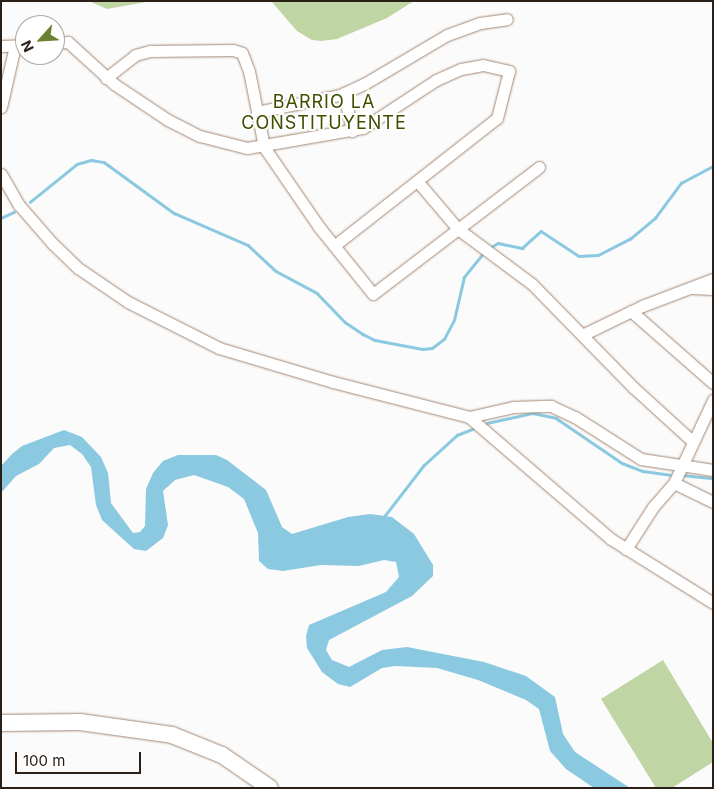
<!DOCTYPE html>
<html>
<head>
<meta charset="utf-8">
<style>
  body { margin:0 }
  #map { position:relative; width:714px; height:789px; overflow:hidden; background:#fbfbfb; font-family:Inter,sans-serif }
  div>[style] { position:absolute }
  .green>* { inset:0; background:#bfd6a4 }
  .water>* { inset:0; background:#8ac9e0 }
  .stream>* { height:2.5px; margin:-1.25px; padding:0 1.25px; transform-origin:1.25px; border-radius:1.25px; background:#8ac9e0 }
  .roads { filter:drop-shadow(0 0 1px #a38672) drop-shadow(0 0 1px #a38672) }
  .minor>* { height:11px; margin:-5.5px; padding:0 5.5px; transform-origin:5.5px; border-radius:5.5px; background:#fff }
  .highway>* { height:16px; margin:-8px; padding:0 8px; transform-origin:8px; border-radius:8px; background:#fff }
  span { translate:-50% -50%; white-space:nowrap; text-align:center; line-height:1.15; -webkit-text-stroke:4px #fff; paint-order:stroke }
  .neighbourhood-label { font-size:18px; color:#3e5000; letter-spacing:1px }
  .frame { position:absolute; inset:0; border:2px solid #2b2018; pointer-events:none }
  .north { position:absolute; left:15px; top:15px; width:50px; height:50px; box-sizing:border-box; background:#fff; border:1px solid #aaa6a3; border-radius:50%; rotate:244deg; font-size:14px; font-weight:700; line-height:20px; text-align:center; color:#2b2018 }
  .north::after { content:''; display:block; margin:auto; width:18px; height:22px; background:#6b8031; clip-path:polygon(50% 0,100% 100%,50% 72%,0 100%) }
  .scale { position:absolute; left:15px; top:752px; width:126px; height:22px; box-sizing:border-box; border:2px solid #2b2018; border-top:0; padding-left:6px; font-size:15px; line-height:18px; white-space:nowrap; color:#2b2018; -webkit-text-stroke:4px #fff; paint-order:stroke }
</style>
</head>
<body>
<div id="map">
  <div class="green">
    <div style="clip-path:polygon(89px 1px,152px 1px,107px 9px)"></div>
    <div style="clip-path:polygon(271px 1px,414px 1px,387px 18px,337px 39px,321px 41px,312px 40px,297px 31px)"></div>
    <div style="clip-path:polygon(663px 660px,713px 743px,713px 762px,672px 788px,656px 788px,601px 699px)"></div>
  </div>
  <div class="water">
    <div style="clip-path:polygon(64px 430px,82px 437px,101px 457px,108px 473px,111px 503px,133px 533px,140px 532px,145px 526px,146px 489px,153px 473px,163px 461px,178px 455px,216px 455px,227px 460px,266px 490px,282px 527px,292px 534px,348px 517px,370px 514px,392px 517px,414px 534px,433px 565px,433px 576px,412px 596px,329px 640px,326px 650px,332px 660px,349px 667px,382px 650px,407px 647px,484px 662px,526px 676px,555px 697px,563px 734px,575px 752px,630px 788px,594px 788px,566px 769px,550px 751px,539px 709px,526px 700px,478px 680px,437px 668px,395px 666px,382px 668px,350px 687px,338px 684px,322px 672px,307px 648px,306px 636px,309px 625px,386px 592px,399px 577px,396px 562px,384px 560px,359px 566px,321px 565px,283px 571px,268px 569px,259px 561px,258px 533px,244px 499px,228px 487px,194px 475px,175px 480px,163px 491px,168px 525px,163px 538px,146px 551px,134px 549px,102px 520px,96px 505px,91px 467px,82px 454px,70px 445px,54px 448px,39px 464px,16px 476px,1px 493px,1px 466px,12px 454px,22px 446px)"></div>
  </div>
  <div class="stream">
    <div style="left:30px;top:202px;width:60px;rotate:-39deg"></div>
    <div style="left:77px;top:164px;width:15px;rotate:-16deg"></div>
    <div style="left:91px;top:160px;width:13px;rotate:9deg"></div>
    <div style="left:104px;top:162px;width:87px;rotate:36.1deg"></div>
    <div style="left:174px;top:213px;width:81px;rotate:23.4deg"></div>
    <div style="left:248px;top:245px;width:38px;rotate:43deg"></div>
    <div style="left:276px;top:271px;width:47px;rotate:28.2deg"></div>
    <div style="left:317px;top:293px;width:40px;rotate:46deg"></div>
    <div style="left:345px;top:322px;width:22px;rotate:34deg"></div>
    <div style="left:363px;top:334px;width:13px;rotate:27deg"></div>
    <div style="left:375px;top:340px;width:48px;rotate:10.8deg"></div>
    <div style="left:422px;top:349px;width:10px;rotate:-6deg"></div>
    <div style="left:432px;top:348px;width:15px;rotate:-37deg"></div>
    <div style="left:444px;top:339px;width:21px;rotate:-62deg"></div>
    <div style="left:454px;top:320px;width:44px;rotate:-76.9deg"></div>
    <div style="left:464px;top:277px;width:28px;rotate:-51deg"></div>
    <div style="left:1px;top:218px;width:14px;rotate:-25deg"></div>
    <div style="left:491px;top:247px;width:8px;rotate:-30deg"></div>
    <div style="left:498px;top:243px;width:25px;rotate:12deg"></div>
    <div style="left:522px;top:248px;width:25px;rotate:-42deg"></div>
    <div style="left:541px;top:231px;width:45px;rotate:33.3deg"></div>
    <div style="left:579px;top:256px;width:19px;rotate:-3deg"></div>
    <div style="left:598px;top:255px;width:36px;rotate:-27deg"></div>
    <div style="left:630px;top:239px;width:33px;rotate:-40deg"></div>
    <div style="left:655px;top:218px;width:44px;rotate:-53.4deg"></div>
    <div style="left:681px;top:183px;width:36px;rotate:-28deg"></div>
    <div style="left:487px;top:423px;width:47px;rotate:-12.3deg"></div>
    <div style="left:533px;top:413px;width:24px;rotate:12deg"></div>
    <div style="left:556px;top:418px;width:80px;rotate:34.3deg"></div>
    <div style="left:622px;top:463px;width:22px;rotate:21deg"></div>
    <div style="left:643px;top:471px;width:27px;rotate:8deg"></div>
    <div style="left:682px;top:475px;width:31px;rotate:6deg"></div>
    <div style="left:383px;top:518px;width:66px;rotate:-52.4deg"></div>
    <div style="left:423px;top:466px;width:46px;rotate:-42.4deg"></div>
    <div style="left:457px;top:435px;width:17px;rotate:-21deg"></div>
  </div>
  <div class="roads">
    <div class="minor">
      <div style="left:55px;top:43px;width:13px;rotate:-4deg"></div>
      <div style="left:68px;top:42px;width:62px;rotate:42.4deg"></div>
      <div style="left:114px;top:84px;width:65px;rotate:33.7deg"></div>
      <div style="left:168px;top:120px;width:36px;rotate:27deg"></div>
      <div style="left:200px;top:136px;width:49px;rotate:14.3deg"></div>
      <div style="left:247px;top:148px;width:118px;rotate:-9.8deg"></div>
      <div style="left:363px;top:128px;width:87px;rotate:-33.3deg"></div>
      <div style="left:436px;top:80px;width:27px;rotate:-24deg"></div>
      <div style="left:461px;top:69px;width:22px;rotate:-10deg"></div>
      <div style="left:483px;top:65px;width:27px;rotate:13deg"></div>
      <div style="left:509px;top:71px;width:49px;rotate:104.3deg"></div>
      <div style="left:497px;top:118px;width:207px;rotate:141.9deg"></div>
      <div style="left:1px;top:46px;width:24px;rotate:-2deg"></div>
      <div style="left:106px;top:78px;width:37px;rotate:-38deg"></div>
      <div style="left:135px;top:55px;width:16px;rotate:-15deg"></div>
      <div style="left:150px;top:51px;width:83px;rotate:-0.7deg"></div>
      <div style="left:233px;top:50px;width:9px;rotate:18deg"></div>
      <div style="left:242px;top:53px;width:19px;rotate:69deg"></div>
      <div style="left:249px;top:71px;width:77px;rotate:78.8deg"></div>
      <div style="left:264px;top:147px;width:97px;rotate:55.5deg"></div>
      <div style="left:319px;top:227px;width:86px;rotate:51.1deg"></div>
      <div style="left:373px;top:294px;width:209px;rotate:-37.4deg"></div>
      <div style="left:344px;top:93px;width:39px;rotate:78deg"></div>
      <div style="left:1px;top:107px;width:63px;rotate:-77.1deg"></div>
      <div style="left:257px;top:112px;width:85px;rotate:-11.6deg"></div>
      <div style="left:340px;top:95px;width:26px;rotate:-25deg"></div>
      <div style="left:364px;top:84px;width:96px;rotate:-30.6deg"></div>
      <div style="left:447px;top:35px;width:35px;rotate:-20deg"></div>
      <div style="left:480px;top:23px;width:27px;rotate:-8deg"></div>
      <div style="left:1px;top:174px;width:36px;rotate:60deg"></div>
      <div style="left:19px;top:205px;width:50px;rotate:49deg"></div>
      <div style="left:52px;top:243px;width:36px;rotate:44deg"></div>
      <div style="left:78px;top:268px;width:60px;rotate:34.2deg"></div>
      <div style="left:128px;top:302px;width:102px;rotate:26.8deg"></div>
      <div style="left:219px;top:348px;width:119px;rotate:16.6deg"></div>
      <div style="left:333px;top:382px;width:140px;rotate:14.4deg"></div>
      <div style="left:469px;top:417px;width:187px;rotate:40.7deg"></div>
      <div style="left:611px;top:539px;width:120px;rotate:32.1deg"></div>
      <div style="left:418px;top:182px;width:62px;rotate:49.6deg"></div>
      <div style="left:458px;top:229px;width:92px;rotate:36.6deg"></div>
      <div style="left:532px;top:284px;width:146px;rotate:45.6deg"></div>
      <div style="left:634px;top:388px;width:79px;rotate:42.4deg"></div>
      <div style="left:692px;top:288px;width:21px;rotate:3deg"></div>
      <div style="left:631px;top:311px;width:109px;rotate:41.3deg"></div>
      <div style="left:582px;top:335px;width:67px;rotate:-25.8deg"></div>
      <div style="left:642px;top:306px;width:76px;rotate:-20.8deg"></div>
      <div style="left:469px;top:417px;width:45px;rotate:-12.8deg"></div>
      <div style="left:513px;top:407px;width:38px;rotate:-2deg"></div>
      <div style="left:551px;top:406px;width:26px;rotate:25deg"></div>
      <div style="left:575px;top:417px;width:78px;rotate:32.5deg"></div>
      <div style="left:641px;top:459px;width:73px;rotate:8.7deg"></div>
      <div style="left:674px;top:483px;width:43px;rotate:26deg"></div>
      <div style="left:626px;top:549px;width:50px;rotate:-57.3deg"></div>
      <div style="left:653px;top:507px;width:32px;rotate:-49deg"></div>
      <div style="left:674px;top:483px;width:92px;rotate:-64.8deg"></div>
    </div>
    <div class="highway">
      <div style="left:1px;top:723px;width:79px;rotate:-0.7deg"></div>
      <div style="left:80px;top:722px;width:93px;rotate:8deg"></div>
      <div style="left:172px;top:735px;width:54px;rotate:21.8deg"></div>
      <div style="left:222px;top:755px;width:58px;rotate:34.5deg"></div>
    </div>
  </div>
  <div class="neighbourhood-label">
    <span style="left:324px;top:113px">BARRIO LA<br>CONSTITUYENTE</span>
  </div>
  <div class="frame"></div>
  <div class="north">N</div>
  <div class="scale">100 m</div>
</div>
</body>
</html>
